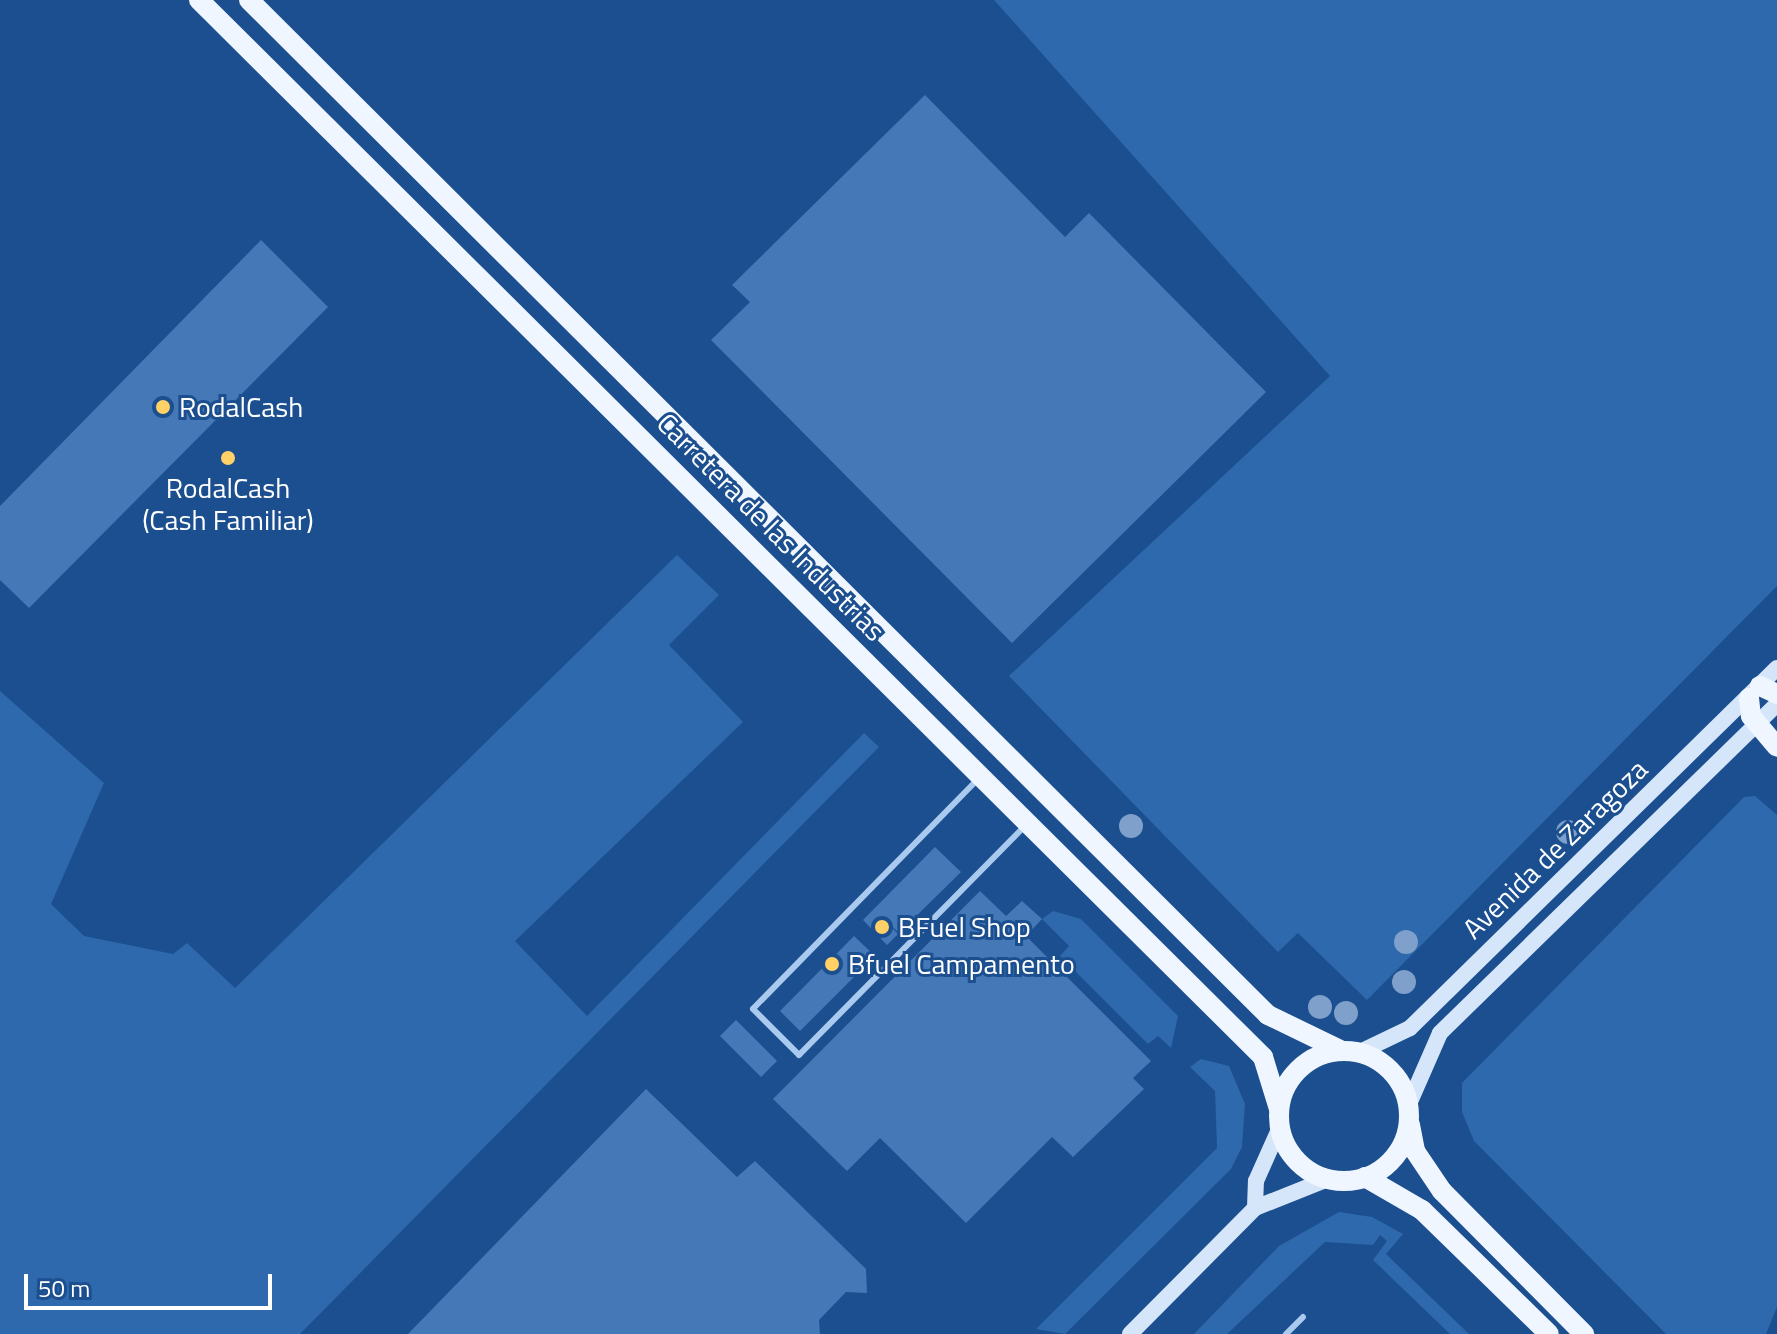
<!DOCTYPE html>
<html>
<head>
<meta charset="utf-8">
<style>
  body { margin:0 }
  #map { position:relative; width:1777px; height:1334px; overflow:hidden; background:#1b4f8f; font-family:"Titillium Web",sans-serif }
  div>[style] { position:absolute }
  .green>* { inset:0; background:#2e69ad }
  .building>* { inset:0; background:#4478b7 }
  .lane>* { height:6px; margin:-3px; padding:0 3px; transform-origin:3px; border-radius:3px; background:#a9c9ee }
  .secondary>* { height:16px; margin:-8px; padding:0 8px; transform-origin:8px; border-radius:8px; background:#d6e6fa }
  .primary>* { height:20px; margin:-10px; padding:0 10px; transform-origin:10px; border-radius:10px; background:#f0f6ff }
  .primary>.ring { margin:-10px; padding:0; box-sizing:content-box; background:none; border:20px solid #f0f6ff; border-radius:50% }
  .trees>* { width:24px; height:24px; margin:-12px; border-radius:50%; background:#7ea0ca }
  .dots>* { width:22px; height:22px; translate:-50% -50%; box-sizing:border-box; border:4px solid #1b4f8f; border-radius:50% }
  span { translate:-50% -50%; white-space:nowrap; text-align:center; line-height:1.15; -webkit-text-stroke:6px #1b4f8f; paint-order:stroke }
  .poi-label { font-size:28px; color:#fff }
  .left { translate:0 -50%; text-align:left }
  .street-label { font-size:28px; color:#fff }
  .scale { position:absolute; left:24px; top:1274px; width:248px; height:36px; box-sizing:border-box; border:4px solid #fff; border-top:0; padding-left:10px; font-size:24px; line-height:28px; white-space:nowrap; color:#fff; -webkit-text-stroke:6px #1b4f8f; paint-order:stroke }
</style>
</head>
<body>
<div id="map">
  <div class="green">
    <div style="clip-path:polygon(994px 0,1777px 0,1777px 586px,1367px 1000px,1298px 933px,1278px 952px,1009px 676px,1330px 376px)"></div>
    <div style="clip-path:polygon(677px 555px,719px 595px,669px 645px,743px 722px,515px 941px,587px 1016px,864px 733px,879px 747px,300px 1334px,0 1334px,0 691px,104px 783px,51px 904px,84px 936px,173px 954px,187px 943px,235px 988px)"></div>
    <div style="clip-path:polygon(1755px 796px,1777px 815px,1777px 1307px,1766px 1334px,1666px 1334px,1474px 1141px,1462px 1112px,1462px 1083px,1744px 797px)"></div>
    <div style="clip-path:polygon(1053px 911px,1081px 919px,1178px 1016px,1171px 1048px,1158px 1036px,1148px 1044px,1060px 956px,1069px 946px,1042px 919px)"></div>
    <div style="clip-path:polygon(1201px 1059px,1229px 1066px,1245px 1104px,1242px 1147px,1231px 1169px,1065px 1334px,1036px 1329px,1217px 1148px,1215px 1091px,1190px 1067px)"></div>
    <div style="clip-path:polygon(1339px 1212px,1372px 1217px,1403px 1234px,1386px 1254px,1469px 1334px,1450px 1334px,1373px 1260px,1387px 1241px,1380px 1235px,1373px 1245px,1325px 1242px,1227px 1334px,1194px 1334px,1279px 1246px)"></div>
  </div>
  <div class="building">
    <div style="clip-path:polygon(925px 95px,1065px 237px,1089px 213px,1266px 392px,1012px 643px,711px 340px,750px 302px,732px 285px)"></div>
    <div style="clip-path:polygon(261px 240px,328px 307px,29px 608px,0 580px,0 506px)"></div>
    <div style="clip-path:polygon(935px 847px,961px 872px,899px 933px,881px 916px,898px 934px,887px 945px,863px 920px)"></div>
    <div style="clip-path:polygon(980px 891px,1006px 916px,1022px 901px,1042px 919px,1026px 936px,1151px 1061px,1133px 1078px,1144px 1089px,1073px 1157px,1052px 1137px,966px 1223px,880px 1138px,847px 1171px,773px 1099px)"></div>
    <div style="clip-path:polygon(854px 936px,875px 956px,800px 1031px,780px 1011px)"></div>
    <div style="clip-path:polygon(736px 1020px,777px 1061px,761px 1077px,720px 1036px)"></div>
    <div style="clip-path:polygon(646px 1089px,737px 1177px,755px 1161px,866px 1269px,867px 1293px,846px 1292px,819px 1320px,820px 1334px,408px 1334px)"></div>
  </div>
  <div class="lane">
    <div style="left:979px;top:778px;width:323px;rotate:134.4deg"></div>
    <div style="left:753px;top:1009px;width:65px;rotate:45deg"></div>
    <div style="left:799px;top:1055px;width:323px;rotate:-45.4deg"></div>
    <div style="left:1286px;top:1334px;width:24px;rotate:-45deg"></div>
  </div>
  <div class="secondary">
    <div style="left:1360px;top:1052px;width:55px;rotate:-25.6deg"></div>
    <div style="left:1410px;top:1028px;width:514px;rotate:-44.45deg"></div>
    <div style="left:1409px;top:1104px;width:77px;rotate:-66.4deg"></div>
    <div style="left:1440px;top:1033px;width:471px;rotate:-44.3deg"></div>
    <div style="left:1255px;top:1208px;width:27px;rotate:-88deg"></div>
    <div style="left:1256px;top:1181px;width:59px;rotate:-66deg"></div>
    <div style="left:1130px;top:1334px;width:177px;rotate:-45.2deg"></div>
    <div style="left:1255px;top:1208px;width:79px;rotate:-21.7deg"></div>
  </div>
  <div class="primary">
    <div style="left:199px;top:0;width:1500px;rotate:44.81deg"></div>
    <div style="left:1263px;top:1057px;width:54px;rotate:72.9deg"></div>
    <div style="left:249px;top:0;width:1438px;rotate:44.89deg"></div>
    <div style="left:1268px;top:1015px;width:82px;rotate:25.9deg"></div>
    <div style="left:1760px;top:686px;width:19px;rotate:25deg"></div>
    <div style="left:1749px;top:698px;width:18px;rotate:84deg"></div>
    <div style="left:1751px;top:716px;width:40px;rotate:50deg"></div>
    <div class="ring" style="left:1279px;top:1051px;width:110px;height:110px"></div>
    <div style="left:1410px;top:1125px;width:26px;rotate:79deg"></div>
    <div style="left:1415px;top:1151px;width:48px;rotate:56deg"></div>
    <div style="left:1442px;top:1191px;width:202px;rotate:45.2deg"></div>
    <div style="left:1365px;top:1177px;width:66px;rotate:30.1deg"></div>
    <div style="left:1422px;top:1210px;width:177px;rotate:44.3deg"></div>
  </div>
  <div class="trees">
    <div style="left:1131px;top:826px"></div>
    <div style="left:1568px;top:832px"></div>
    <div style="left:1406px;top:942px"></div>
    <div style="left:1404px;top:982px"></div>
    <div style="left:1320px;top:1007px"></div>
    <div style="left:1346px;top:1013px"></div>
  </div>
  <div class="dots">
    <div style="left:163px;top:407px;background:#ffd166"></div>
    <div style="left:228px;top:458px;background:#ffd166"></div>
    <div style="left:882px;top:927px;background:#ffd166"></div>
    <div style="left:832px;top:964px;background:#ffd166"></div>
  </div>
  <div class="poi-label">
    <span class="left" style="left:179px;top:407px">RodalCash</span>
    <span style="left:228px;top:504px">RodalCash<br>(Cash Familiar)</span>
    <span class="left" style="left:898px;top:927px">BFuel Shop</span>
    <span class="left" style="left:848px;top:964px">Bfuel Campamento</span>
  </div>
  <div class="street-label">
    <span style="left:771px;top:527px;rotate:45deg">Carretera de las Industrias</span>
    <span style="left:1555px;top:849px;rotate:-44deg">Avenida de Zaragoza</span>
  </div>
  <div class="scale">50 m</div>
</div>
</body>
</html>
